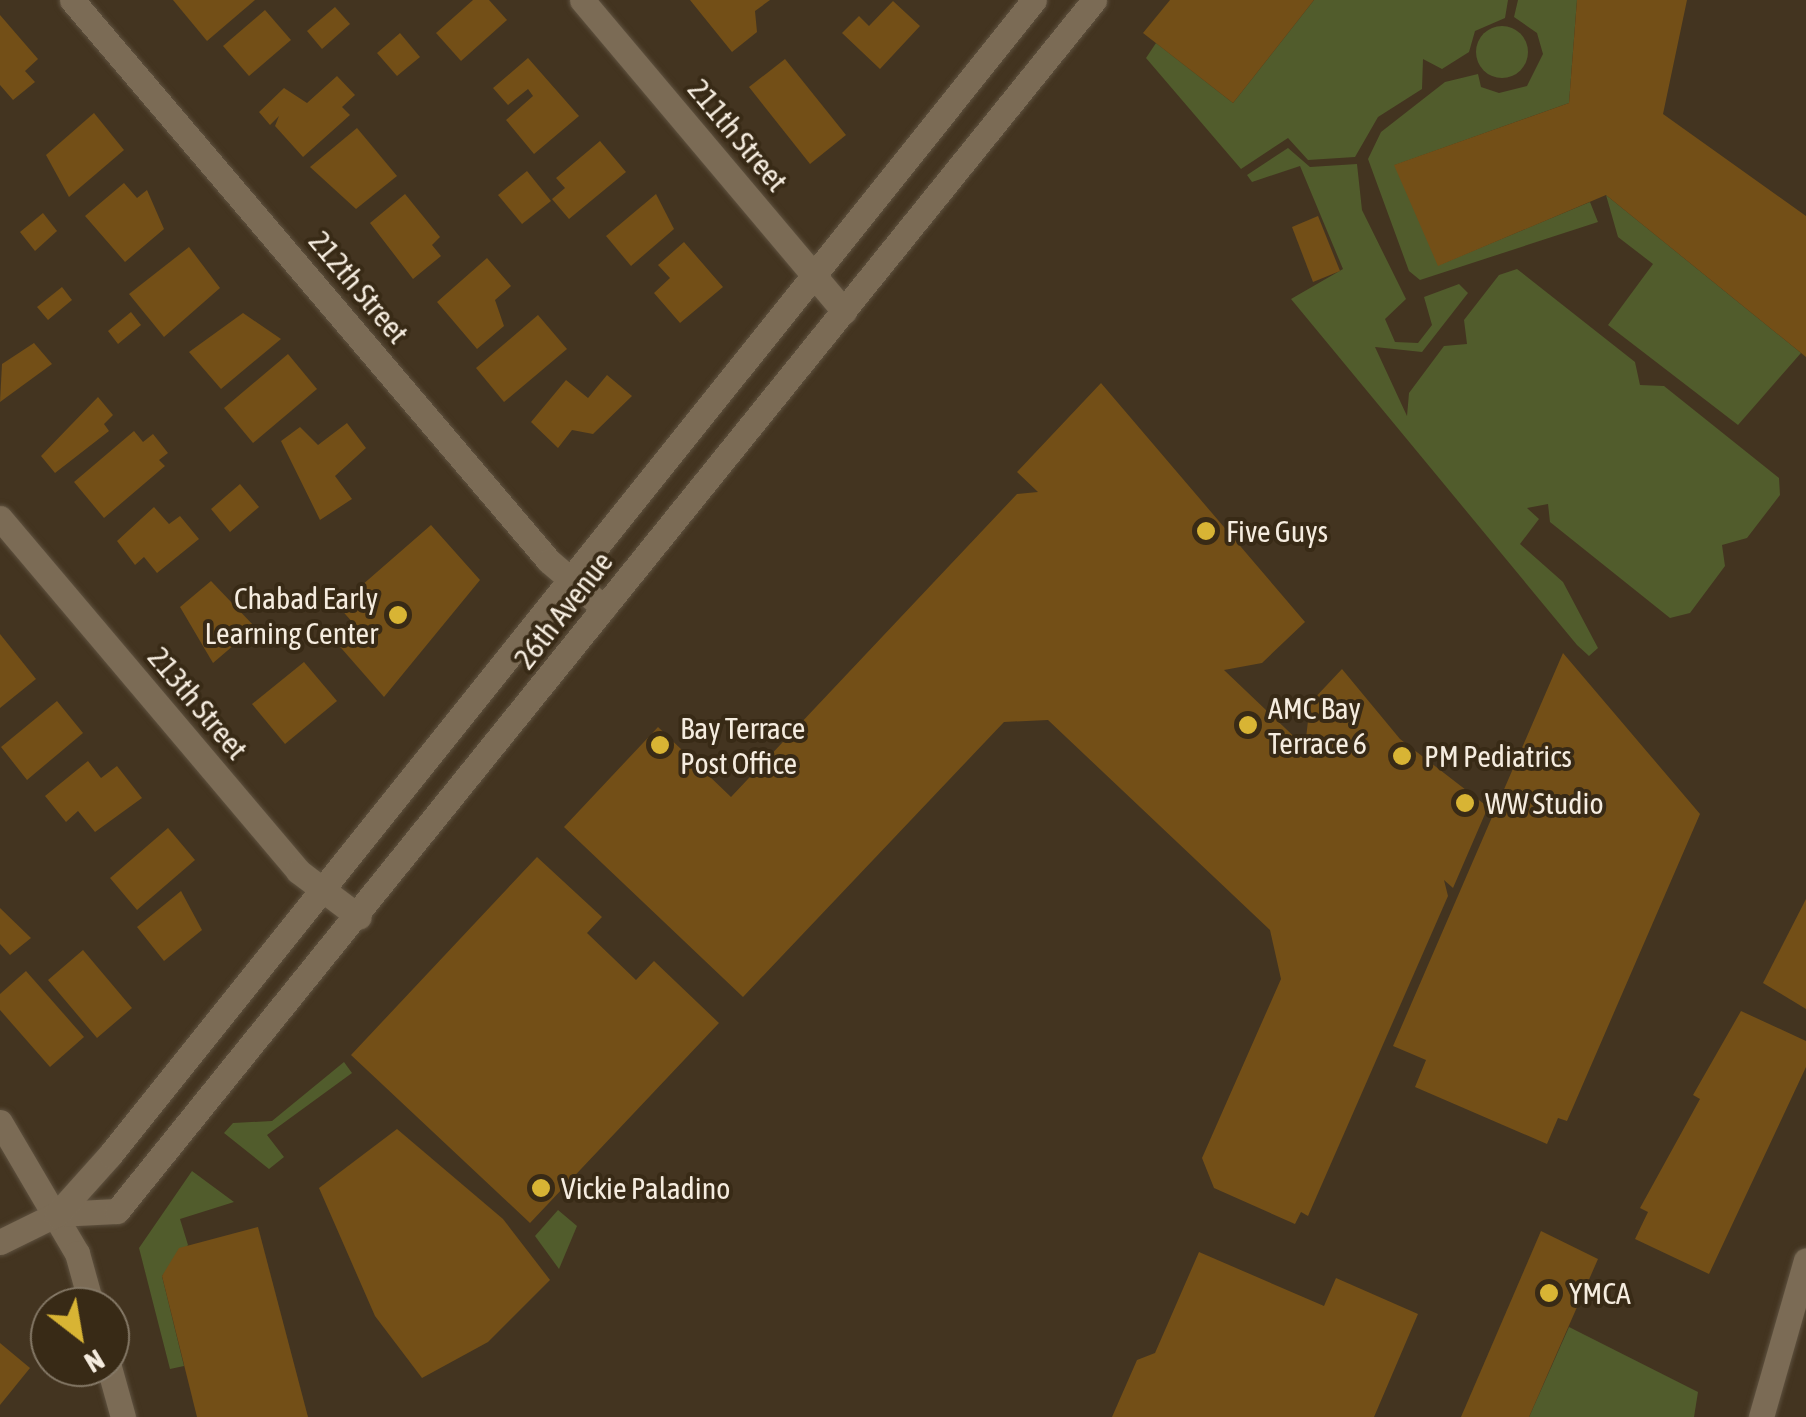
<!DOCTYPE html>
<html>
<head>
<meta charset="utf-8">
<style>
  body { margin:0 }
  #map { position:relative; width:1806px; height:1417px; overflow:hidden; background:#433420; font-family:"Asap Condensed",sans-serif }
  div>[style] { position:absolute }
  .green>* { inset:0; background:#515c2c }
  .round { border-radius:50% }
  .building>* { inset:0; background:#734f17 }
  .roads { filter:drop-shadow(0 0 2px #5e513f) drop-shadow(0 0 2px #5e513f) }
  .minor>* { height:25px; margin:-12.5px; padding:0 12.5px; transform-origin:12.5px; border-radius:12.5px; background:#7b6b55 }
  .dots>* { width:28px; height:28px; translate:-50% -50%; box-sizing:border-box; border:5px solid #382a16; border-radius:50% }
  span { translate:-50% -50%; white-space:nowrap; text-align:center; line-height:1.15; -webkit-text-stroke:8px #382a16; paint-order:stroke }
  .street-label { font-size:30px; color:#f5ecdf }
  .poi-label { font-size:30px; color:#f5ecdf }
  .left { translate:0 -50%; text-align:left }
  .right { translate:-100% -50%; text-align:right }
  .north { position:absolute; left:30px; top:1287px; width:100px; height:100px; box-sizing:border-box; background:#382a16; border:2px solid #847866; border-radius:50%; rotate:149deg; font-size:28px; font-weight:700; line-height:40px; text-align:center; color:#f5ecdf }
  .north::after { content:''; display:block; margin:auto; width:35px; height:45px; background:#d8b434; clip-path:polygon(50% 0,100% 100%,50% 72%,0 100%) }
</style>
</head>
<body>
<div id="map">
  <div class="green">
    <div style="clip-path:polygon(1314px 0,1508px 0,1505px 18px,1475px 31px,1469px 52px,1442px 69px,1423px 59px,1422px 89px,1378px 117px,1355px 157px,1308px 160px,1288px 138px,1241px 169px,1146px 58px,1156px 43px,1233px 103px)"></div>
    <div style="clip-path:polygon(1518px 0,1577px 0,1569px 103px,1395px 165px,1439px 265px,1590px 202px,1598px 222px,1420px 280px,1409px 271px,1368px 159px,1381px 132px,1445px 82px,1478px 74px,1481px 87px,1499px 93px,1527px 86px,1543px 54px,1537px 33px,1514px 17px)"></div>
    <div class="round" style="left:1476px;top:26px;width:52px;height:52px"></div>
    <div style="clip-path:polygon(1288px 148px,1310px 167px,1357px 164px,1362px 210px,1406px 299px,1385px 319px,1395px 342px,1418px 343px,1432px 325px,1424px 297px,1459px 284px,1468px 293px,1422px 352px,1375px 347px,1407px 416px,1409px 393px,1444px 346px,1467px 344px,1464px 320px,1499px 275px,1517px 269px,1635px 362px,1640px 385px,1664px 386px,1779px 478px,1780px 495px,1747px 538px,1722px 545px,1725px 566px,1690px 613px,1670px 618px,1550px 522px,1548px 504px,1527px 508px,1539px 519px,1520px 544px,1563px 582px,1598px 648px,1589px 656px,1577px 645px,1291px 299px,1343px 269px,1300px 166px,1252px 182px,1247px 175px)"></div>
    <div style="clip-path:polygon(1606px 195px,1801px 353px,1738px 425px,1608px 325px,1653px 264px,1618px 237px)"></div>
    <div style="clip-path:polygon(344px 1062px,352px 1073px,267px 1135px,284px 1157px,269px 1169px,224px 1133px,233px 1123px,272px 1121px)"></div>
    <div style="clip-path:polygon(192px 1171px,234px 1202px,180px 1219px,188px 1245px,162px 1276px,184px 1366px,170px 1369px,139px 1248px)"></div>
    <div style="clip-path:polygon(558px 1210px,577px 1226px,559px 1269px,535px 1236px)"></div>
    <div style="clip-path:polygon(1569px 1327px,1698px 1392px,1694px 1417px,1529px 1417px)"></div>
  </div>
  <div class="building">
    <div style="clip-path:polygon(173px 0,255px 0,207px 41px)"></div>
    <div style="clip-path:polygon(473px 0,489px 0,507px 20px,461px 61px,436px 33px)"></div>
    <div style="clip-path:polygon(690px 0,770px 0,755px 11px,757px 32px,732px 52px)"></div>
    <div style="clip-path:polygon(1170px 0,1314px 0,1233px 103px,1143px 33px)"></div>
    <div style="clip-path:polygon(1577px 0,1687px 0,1663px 114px,1806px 216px,1806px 357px,1606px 195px,1438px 266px,1394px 165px,1569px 103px)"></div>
    <div style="clip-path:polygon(893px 1px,920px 26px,880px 69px,842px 33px,859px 16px,869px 26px)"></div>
    <div style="clip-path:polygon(335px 7px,350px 24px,322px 49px,307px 31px)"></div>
    <div style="clip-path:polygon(265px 10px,291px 40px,249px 76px,223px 46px)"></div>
    <div style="clip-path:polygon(0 15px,38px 59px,25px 71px,35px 82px,13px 100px,0 85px)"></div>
    <div style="clip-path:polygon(400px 33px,420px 57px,397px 76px,377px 53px)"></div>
    <div style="clip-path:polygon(528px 58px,579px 116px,534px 154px,506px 120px,533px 96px,528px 89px,508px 105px,493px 88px)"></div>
    <div style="clip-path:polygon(785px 59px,846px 135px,810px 164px,749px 87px)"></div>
    <div style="clip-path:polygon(337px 76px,355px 95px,342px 107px,350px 115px,303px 157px,275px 126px,279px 116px,270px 125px,259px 112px,284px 88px,307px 103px)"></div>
    <div style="clip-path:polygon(94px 113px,124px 150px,69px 197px,46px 155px)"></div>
    <div style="clip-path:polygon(357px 128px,397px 176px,356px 209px,310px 167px)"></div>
    <div style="clip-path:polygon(600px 141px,626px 172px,569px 219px,552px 199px,565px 188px,556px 178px)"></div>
    <div style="clip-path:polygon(527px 171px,551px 201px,522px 224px,498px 195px)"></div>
    <div style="clip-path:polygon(124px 183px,137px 198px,147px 190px,164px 229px,125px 262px,85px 216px)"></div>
    <div style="clip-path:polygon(405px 194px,440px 237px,432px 245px,441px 256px,413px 279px,370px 223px)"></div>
    <div style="clip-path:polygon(656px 194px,674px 229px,631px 266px,606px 236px)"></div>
    <div style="clip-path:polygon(43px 213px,57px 231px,35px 251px,20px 232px)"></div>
    <div style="clip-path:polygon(1318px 216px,1340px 271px,1313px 282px,1292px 227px)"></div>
    <div style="clip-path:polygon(684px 242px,723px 287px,680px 323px,654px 293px,670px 278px,658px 265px)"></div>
    <div style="clip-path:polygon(189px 247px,220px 288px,164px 337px,129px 294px)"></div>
    <div style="clip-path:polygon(487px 258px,511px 286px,495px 300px,504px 326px,477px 349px,437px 302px)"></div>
    <div style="clip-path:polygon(62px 287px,72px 300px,48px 320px,37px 307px)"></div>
    <div style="clip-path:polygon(131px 312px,141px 325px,118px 344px,108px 331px)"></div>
    <div style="clip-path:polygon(243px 313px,281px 339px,221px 389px,189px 352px)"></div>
    <div style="clip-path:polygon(538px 315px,567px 349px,504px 402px,476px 368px)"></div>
    <div style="clip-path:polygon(34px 343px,52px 364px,0 402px,2px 364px)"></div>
    <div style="clip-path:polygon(288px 354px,317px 389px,253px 443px,224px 408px)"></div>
    <div style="clip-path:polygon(607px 375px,632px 396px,593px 434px,572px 430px,558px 448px,531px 422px,566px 380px,588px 398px)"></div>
    <div style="clip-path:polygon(1101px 383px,1305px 622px,1262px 663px,1224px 670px,1305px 747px,1310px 703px,1342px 669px,1400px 739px,1488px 807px,1453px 888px,1444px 880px,1448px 896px,1308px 1216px,1301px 1212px,1295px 1224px,1214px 1188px,1202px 1158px,1281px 979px,1270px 930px,1048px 720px,1004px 722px,743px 997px,564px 827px,658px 727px,731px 797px,1017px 494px,1038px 492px,1017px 472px)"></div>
    <div style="clip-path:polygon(98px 397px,113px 415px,104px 424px,109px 431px,55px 473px,41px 456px)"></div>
    <div style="clip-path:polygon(347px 423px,366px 448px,335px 476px,352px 499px,320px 520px,281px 441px,300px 427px,318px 445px)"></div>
    <div style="clip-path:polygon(134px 431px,143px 442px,153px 434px,168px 453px,159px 460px,165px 466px,104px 518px,74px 482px)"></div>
    <div style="clip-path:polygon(240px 484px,259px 507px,230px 532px,211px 509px)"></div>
    <div style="clip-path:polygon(154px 507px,169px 524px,180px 516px,199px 539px,157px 573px,144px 557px,135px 565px,117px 541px)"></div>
    <div style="clip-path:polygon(431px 525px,480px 580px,384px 697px,335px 641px,354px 624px,338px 606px)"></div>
    <div style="clip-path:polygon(211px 581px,255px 627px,213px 663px,180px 607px)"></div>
    <div style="clip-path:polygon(0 634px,36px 679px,0 708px)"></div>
    <div style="clip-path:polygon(1563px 653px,1700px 814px,1567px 1121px,1558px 1118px,1547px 1144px,1415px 1087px,1426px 1060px,1393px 1046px)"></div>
    <div style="clip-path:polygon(304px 662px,337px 701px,285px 744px,252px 704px)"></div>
    <div style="clip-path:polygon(57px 701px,83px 733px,27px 780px,1px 747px)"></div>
    <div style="clip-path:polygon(88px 761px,101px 778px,117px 766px,142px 798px,95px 832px,78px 811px,66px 822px,45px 796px)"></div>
    <div style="clip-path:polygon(168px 828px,195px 860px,137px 910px,110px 878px)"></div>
    <div style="clip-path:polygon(537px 857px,602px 917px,587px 933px,636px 980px,654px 961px,719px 1023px,530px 1223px,351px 1055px)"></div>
    <div style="clip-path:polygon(181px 891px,202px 930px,164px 961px,137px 927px)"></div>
    <div style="clip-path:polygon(1806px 899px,1806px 1009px,1763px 983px)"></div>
    <div style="clip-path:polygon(0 908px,31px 938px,10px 955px,0 944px)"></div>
    <div style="clip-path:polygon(83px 950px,132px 1008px,97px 1038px,48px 980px)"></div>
    <div style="clip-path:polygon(26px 971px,84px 1037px,50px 1067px,0 1010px,0 994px)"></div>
    <div style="clip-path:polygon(1741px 1011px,1806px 1041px,1806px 1067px,1709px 1274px,1635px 1239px,1648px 1212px,1640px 1208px,1700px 1099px,1693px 1095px)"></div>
    <div style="clip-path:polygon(397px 1129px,503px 1219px,550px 1280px,488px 1342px,422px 1378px,375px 1316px,319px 1188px)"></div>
    <div style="clip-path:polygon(258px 1227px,308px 1417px,197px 1417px,162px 1276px,179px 1248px)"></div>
    <div style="clip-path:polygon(1541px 1231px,1598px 1259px,1529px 1417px,1461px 1417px)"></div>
    <div style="clip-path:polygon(1199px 1252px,1324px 1306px,1336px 1278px,1418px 1314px,1374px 1417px,1112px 1417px,1137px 1360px,1155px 1353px)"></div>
    <div style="clip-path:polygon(0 1343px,30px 1368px,0 1405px)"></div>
  </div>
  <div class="roads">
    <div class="minor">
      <div style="left:72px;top:0;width:736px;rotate:49.63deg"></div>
      <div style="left:549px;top:561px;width:72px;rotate:40.5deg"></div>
      <div style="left:582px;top:0;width:407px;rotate:49.9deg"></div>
      <div style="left:0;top:518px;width:462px;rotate:49.8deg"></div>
      <div style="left:298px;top:871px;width:76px;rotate:37deg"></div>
      <div style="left:0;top:1122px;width:152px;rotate:59.6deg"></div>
      <div style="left:77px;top:1253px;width:56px;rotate:74.5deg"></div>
      <div style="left:57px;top:1214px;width:60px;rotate:-2.9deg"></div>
      <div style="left:117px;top:1211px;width:1556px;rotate:-51.1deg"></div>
      <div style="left:0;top:1242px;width:64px;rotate:-26.2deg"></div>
      <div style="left:57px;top:1214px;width:79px;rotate:-48.1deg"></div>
      <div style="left:110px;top:1155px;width:1479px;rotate:-51.34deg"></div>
      <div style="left:109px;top:1367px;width:52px;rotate:74.4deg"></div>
      <div style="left:1761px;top:1417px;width:163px;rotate:-74deg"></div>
    </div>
  </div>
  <div class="dots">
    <div style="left:1206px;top:531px;background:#d8b434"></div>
    <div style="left:398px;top:615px;background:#d8b434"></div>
    <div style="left:1248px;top:725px;background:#d8b434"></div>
    <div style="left:660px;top:745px;background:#d8b434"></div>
    <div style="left:1402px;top:756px;background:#d8b434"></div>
    <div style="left:1465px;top:803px;background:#d8b434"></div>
    <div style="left:541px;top:1188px;background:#d8b434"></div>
    <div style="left:1549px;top:1293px;background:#d8b434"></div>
  </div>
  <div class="street-label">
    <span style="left:738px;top:135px;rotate:50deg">211th Street</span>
    <span style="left:359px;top:287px;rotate:50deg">212th Street</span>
    <span style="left:563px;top:610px;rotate:-52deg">26th Avenue</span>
    <span style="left:198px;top:703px;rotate:50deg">213th Street</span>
  </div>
  <div class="poi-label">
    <span class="left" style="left:1226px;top:531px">Five Guys</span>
    <span class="right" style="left:378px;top:615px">Chabad Early<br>Learning Center</span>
    <span class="left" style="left:1268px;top:725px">AMC Bay<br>Terrace 6</span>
    <span class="left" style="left:680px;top:745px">Bay Terrace<br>Post Office</span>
    <span class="left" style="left:1424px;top:756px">PM Pediatrics</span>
    <span class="left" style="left:1485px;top:803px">WW Studio</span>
    <span class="left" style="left:561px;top:1188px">Vickie Paladino</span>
    <span class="left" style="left:1569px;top:1293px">YMCA</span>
  </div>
  <div class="north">N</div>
</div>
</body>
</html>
